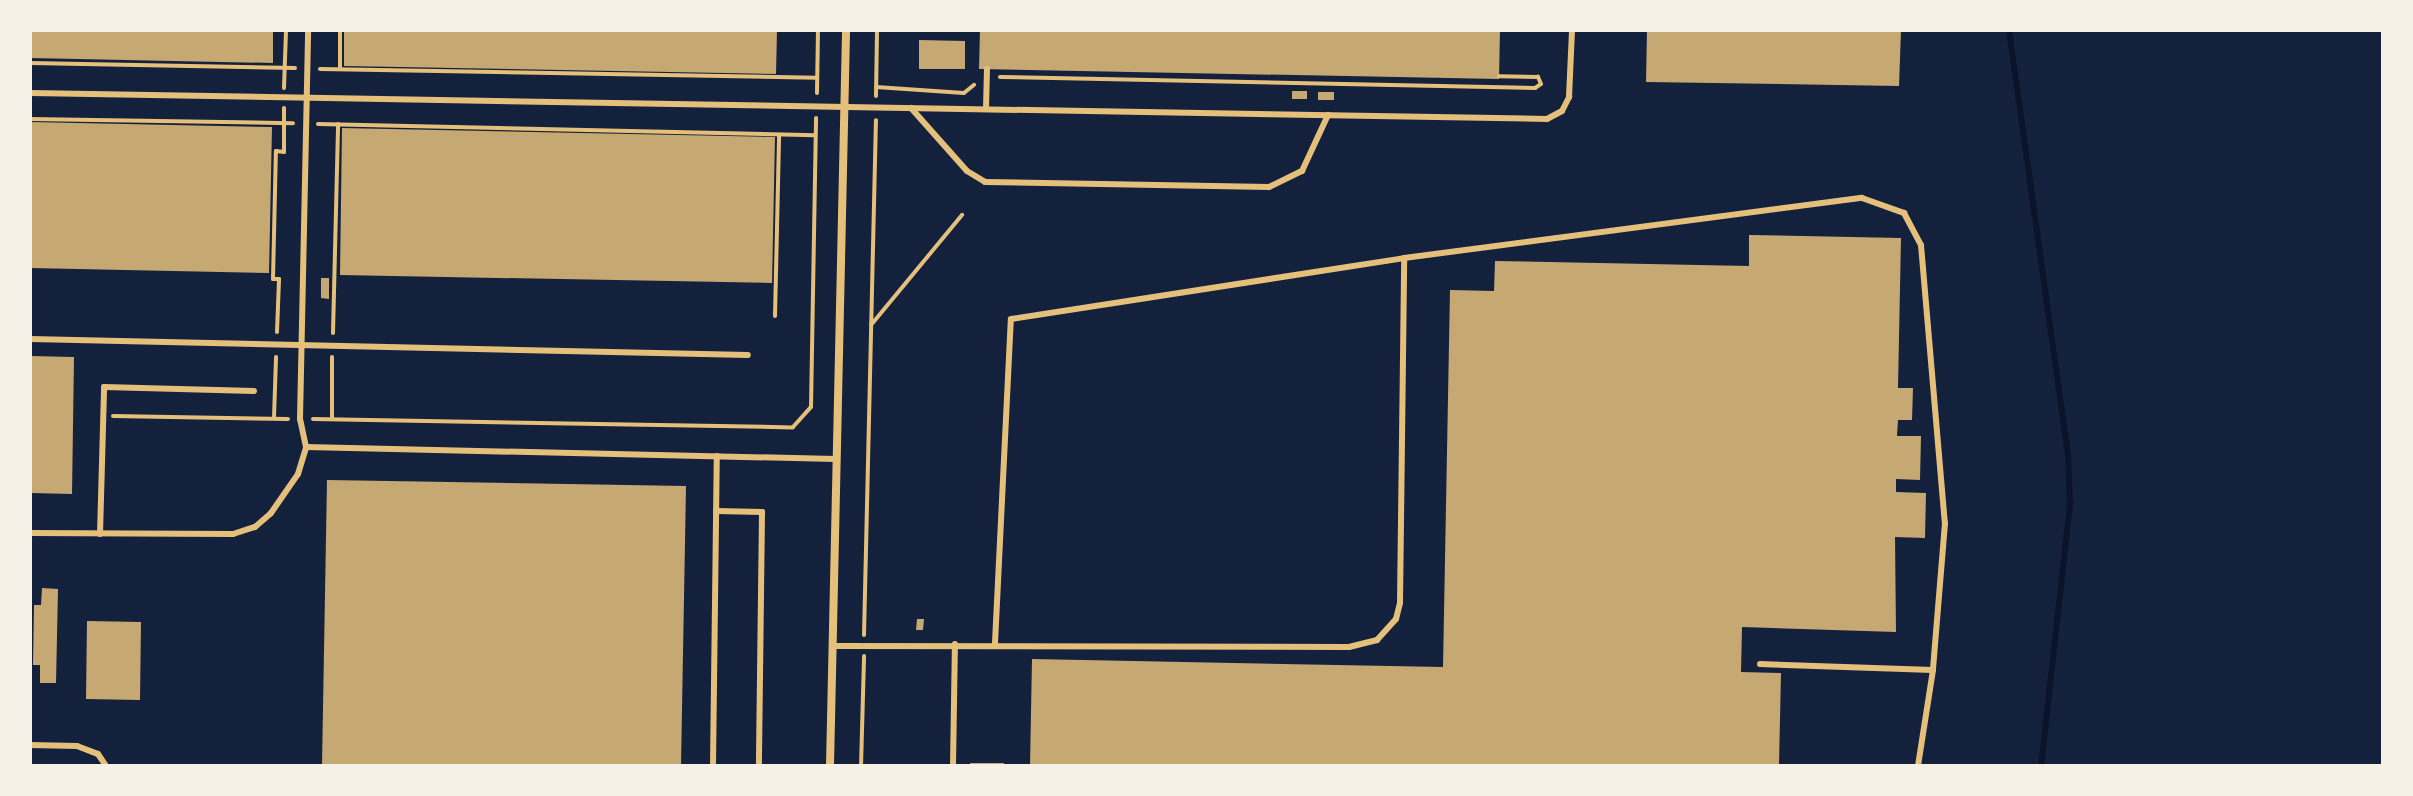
<!DOCTYPE html>
<html>
<head>
<meta charset="utf-8">
<style>
  body { margin:0 }
  #map { position:relative; width:2413px; height:796px; overflow:hidden; background:#14213d; font-family:"Fira Sans",sans-serif }
  div>[style] { position:absolute }
  .stream>* { height:6px; margin:-3px; padding:0 3px; transform-origin:3px; border-radius:3px; background:#0b132b }
  .building>* { inset:0; background:#c6a872 }
  .path>* { height:4px; margin:-2px; padding:0 2px; transform-origin:2px; border-radius:2px; background:#e5c07b }
  .service>* { height:6px; margin:-3px; padding:0 3px; transform-origin:3px; border-radius:3px; background:#e5c07b }
  .minor>* { height:8px; margin:-4px; padding:0 4px; transform-origin:4px; border-radius:4px; background:#e5c07b }
  span { translate:-50% -50%; white-space:nowrap; text-align:center; line-height:1.15; -webkit-text-stroke:7px #f6f1e7; paint-order:stroke }
  .frame { position:absolute; inset:0; border:32px solid #f6f1e7; pointer-events:none }
</style>
</head>
<body>
<div id="map">
  <div class="stream">
    <div style="left:2009px;top:30px;width:428px;rotate:82.1deg"></div>
    <div style="left:2068px;top:454px;width:50px;rotate:87.7deg"></div>
    <div style="left:2070px;top:504px;width:264px;rotate:96.3deg"></div>
  </div>
  <div class="building">
    <div style="clip-path:polygon(30px 30px,273px 30px,273px 63px,30px 58px)"></div>
    <div style="clip-path:polygon(344px 30px,777px 30px,776px 74px,344px 66px)"></div>
    <div style="clip-path:polygon(980px 30px,1500px 30px,1499px 79px,979px 69px)"></div>
    <div style="clip-path:polygon(1647px 30px,1901px 30px,1899px 86px,1646px 82px)"></div>
    <div style="clip-path:polygon(919px 40px,965px 41px,965px 69px,919px 69px)"></div>
    <div style="clip-path:polygon(1292px 91px,1307px 91px,1307px 99px,1292px 99px)"></div>
    <div style="clip-path:polygon(1318px 92px,1334px 92px,1334px 100px,1318px 100px)"></div>
    <div style="clip-path:polygon(30px 122px,272px 127px,269px 273px,30px 268px)"></div>
    <div style="clip-path:polygon(342px 128px,775px 137px,772px 283px,340px 275px)"></div>
    <div style="clip-path:polygon(1749px 235px,1901px 238px,1898px 388px,1913px 388px,1912px 420px,1898px 420px,1897px 436px,1921px 436px,1920px 480px,1896px 479px,1896px 492px,1926px 493px,1925px 538px,1895px 537px,1896px 632px,1742px 627px,1741px 672px,1781px 673px,1779px 766px,1030px 766px,1032px 659px,1443px 667px,1450px 290px,1494px 291px,1495px 261px,1749px 266px)"></div>
    <div style="clip-path:polygon(321px 278px,329px 278px,329px 299px,321px 298px)"></div>
    <div style="clip-path:polygon(30px 356px,74px 357px,72px 494px,30px 493px)"></div>
    <div style="clip-path:polygon(327px 480px,686px 486px,681px 766px,322px 766px)"></div>
    <div style="clip-path:polygon(42px 588px,58px 589px,56px 683px,40px 683px,40px 665px,33px 665px,34px 605px,41px 605px)"></div>
    <div style="clip-path:polygon(917px 619px,924px 619px,923px 630px,916px 630px)"></div>
    <div style="clip-path:polygon(87px 621px,141px 622px,140px 700px,86px 699px)"></div>
    <div style="clip-path:polygon(970px 763px,1004px 763px,1004px 766px,970px 766px)"></div>
  </div>
  <div class="path">
    <div style="left:30px;top:63px;width:265px;rotate:1.1deg"></div>
    <div style="left:320px;top:69px;width:497px;rotate:1deg"></div>
    <div style="left:340px;top:69px;width:39px;rotate:-90deg"></div>
    <div style="left:1000px;top:77px;width:535px;rotate:1.18deg"></div>
    <div style="left:1535px;top:88px;width:7px;rotate:-34deg"></div>
    <div style="left:1541px;top:84px;width:8px;rotate:-113deg"></div>
    <div style="left:1538px;top:77px;width:39px;rotate:-179deg"></div>
    <div style="left:876px;top:87px;width:88px;rotate:3.9deg"></div>
    <div style="left:964px;top:93px;width:13px;rotate:-39deg"></div>
    <div style="left:284px;top:88px;width:58px;rotate:-88deg"></div>
    <div style="left:817px;top:93px;width:63px;rotate:-89.1deg"></div>
    <div style="left:876px;top:96px;width:66px;rotate:-89.1deg"></div>
    <div style="left:30px;top:119px;width:263px;rotate:0.9deg"></div>
    <div style="left:318px;top:124px;width:497px;rotate:1.3deg"></div>
    <div style="left:775px;top:316px;width:181px;rotate:-88.7deg"></div>
    <div style="left:871px;top:325px;width:143px;rotate:-50.4deg"></div>
    <div style="left:277px;top:332px;width:53px;rotate:-87.8deg"></div>
    <div style="left:279px;top:279px;width:6px;rotate:180deg"></div>
    <div style="left:273px;top:279px;width:128px;rotate:-88.7deg"></div>
    <div style="left:276px;top:151px;width:8px;rotate:7deg"></div>
    <div style="left:284px;top:152px;width:44px;rotate:-90deg"></div>
    <div style="left:333px;top:333px;width:209px;rotate:-88.6deg"></div>
    <div style="left:113px;top:416px;width:175px;rotate:1deg"></div>
    <div style="left:274px;top:418px;width:61px;rotate:-88.1deg"></div>
    <div style="left:313px;top:419px;width:480px;rotate:1deg"></div>
    <div style="left:793px;top:427px;width:27px;rotate:-48deg"></div>
    <div style="left:811px;top:407px;width:289px;rotate:-89deg"></div>
    <div style="left:332px;top:419px;width:62px;rotate:-90deg"></div>
    <div style="left:864px;top:635px;width:515px;rotate:-88.67deg"></div>
    <div style="left:861px;top:766px;width:110px;rotate:-88.4deg"></div>
  </div>
  <div class="service">
    <div style="left:30px;top:93px;width:1517px;rotate:0.98deg"></div>
    <div style="left:1547px;top:119px;width:17px;rotate:-28deg"></div>
    <div style="left:1562px;top:111px;width:16px;rotate:-63deg"></div>
    <div style="left:1569px;top:97px;width:67px;rotate:-87.4deg"></div>
    <div style="left:911px;top:108px;width:84px;rotate:48.4deg"></div>
    <div style="left:967px;top:171px;width:21px;rotate:31deg"></div>
    <div style="left:985px;top:182px;width:284px;rotate:1deg"></div>
    <div style="left:1269px;top:187px;width:37px;rotate:-26deg"></div>
    <div style="left:1302px;top:171px;width:62px;rotate:-65.1deg"></div>
    <div style="left:986px;top:109px;width:40px;rotate:-88.6deg"></div>
    <div style="left:30px;top:339px;width:718px;rotate:1.28deg"></div>
    <div style="left:306px;top:447px;width:29px;rotate:-102deg"></div>
    <div style="left:300px;top:419px;width:389px;rotate:-88.8deg"></div>
    <div style="left:716px;top:511px;width:46px;rotate:1.2deg"></div>
    <div style="left:762px;top:512px;width:254px;rotate:90.7deg"></div>
    <div style="left:30px;top:533px;width:203px;rotate:0.3deg"></div>
    <div style="left:233px;top:534px;width:23px;rotate:-18deg"></div>
    <div style="left:255px;top:527px;width:21px;rotate:-41deg"></div>
    <div style="left:271px;top:513px;width:47px;rotate:-55.3deg"></div>
    <div style="left:298px;top:474px;width:28px;rotate:-73deg"></div>
    <div style="left:306px;top:447px;width:530px;rotate:1.3deg"></div>
    <div style="left:100px;top:534px;width:147px;rotate:-88.4deg"></div>
    <div style="left:104px;top:387px;width:150px;rotate:1.5deg"></div>
    <div style="left:995px;top:643px;width:324px;rotate:-87.2deg"></div>
    <div style="left:1011px;top:319px;width:398px;rotate:-8.8deg"></div>
    <div style="left:1404px;top:258px;width:462px;rotate:-7.5deg"></div>
    <div style="left:1862px;top:198px;width:45px;rotate:19.7deg"></div>
    <div style="left:1904px;top:213px;width:36px;rotate:62deg"></div>
    <div style="left:1921px;top:245px;width:279px;rotate:85.1deg"></div>
    <div style="left:1945px;top:523px;width:147px;rotate:94.7deg"></div>
    <div style="left:1933px;top:670px;width:97px;rotate:98.9deg"></div>
    <div style="left:833px;top:646px;width:516px;rotate:0.11deg"></div>
    <div style="left:1349px;top:647px;width:29px;rotate:-14deg"></div>
    <div style="left:1377px;top:640px;width:28px;rotate:-48deg"></div>
    <div style="left:1396px;top:619px;width:16px;rotate:-76deg"></div>
    <div style="left:1400px;top:603px;width:345px;rotate:-89.3deg"></div>
    <div style="left:1760px;top:664px;width:173px;rotate:2deg"></div>
    <div style="left:30px;top:745px;width:47px;rotate:1.2deg"></div>
    <div style="left:77px;top:746px;width:22px;rotate:21deg"></div>
    <div style="left:98px;top:754px;width:14px;rotate:56deg"></div>
    <div style="left:713px;top:766px;width:310px;rotate:-89.3deg"></div>
    <div style="left:953px;top:766px;width:122px;rotate:-89.1deg"></div>
  </div>
  <div class="minor">
    <div style="left:830px;top:766px;width:736px;rotate:-88.75deg"></div>
  </div>
  <div class="frame"></div>
</div>
</body>
</html>
